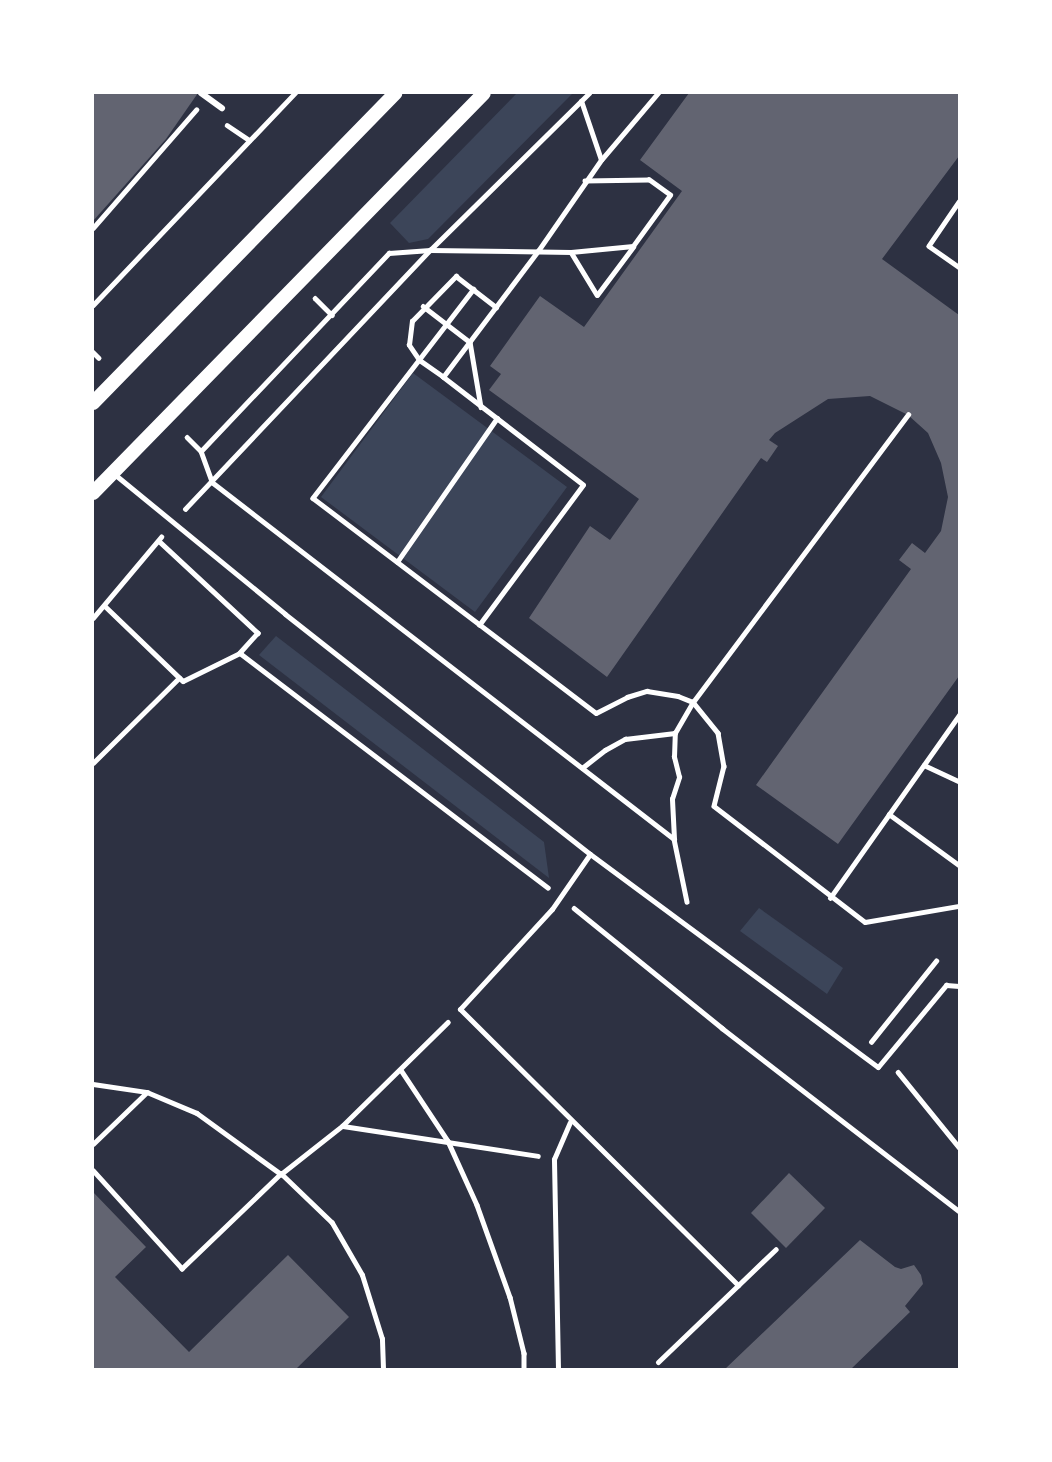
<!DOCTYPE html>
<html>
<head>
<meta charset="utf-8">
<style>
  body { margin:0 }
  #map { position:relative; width:1052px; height:1462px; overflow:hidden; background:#2d3142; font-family:"Roboto Condensed",sans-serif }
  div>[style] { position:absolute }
  .green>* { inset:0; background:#3c4559 }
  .building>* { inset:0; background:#626471 }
  .path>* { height:4.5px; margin:-2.25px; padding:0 2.25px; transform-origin:2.25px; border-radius:2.25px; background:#fff }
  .service>* { height:5px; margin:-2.5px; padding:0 2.5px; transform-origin:2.5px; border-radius:2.5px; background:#fff }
  .pedestrian>* { height:6px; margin:-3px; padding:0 3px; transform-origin:3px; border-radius:3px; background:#fff }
  .secondary>* { height:14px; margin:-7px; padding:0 7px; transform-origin:7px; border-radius:7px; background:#fff }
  span { translate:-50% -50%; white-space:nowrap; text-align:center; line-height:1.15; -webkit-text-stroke:7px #fff; paint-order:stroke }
  .frame { position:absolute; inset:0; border:94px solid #fff; pointer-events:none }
</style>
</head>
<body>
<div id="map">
  <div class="green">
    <div style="clip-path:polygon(517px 93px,573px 93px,428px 239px,409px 243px,390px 223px)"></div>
    <div style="clip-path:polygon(413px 373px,567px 487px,475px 612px,321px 497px)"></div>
    <div style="clip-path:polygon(276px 636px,544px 842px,549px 878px,259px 655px)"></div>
    <div style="clip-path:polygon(759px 908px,843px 968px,827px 994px,740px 931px)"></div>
  </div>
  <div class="building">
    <div style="clip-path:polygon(93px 93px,198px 93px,166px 139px,93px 221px)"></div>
    <div style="clip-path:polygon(689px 93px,959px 93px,959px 156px,882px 259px,959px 315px,959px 676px,838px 844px,756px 785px,911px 569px,899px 560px,912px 543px,925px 553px,941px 531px,948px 497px,941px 463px,928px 433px,908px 415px,870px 396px,828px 399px,775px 433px,769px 440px,778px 446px,767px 462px,761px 458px,607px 677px,529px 618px,590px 526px,610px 540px,639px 499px,489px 390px,501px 374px,490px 366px,540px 296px,584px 327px,682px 191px,640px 160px)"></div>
    <div style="clip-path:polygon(789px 1173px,825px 1208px,786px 1248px,751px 1213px)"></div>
    <div style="clip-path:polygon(93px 1192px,146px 1247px,115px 1277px,189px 1352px,288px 1255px,349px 1317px,296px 1369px,93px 1369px)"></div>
    <div style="clip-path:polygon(860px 1240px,895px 1267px,901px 1269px,914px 1265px,921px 1275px,923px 1284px,905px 1306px,910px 1312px,851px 1369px,725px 1369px)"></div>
  </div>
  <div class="path">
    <div style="left:227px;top:125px;width:27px;rotate:34deg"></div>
    <div style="left:602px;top:159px;width:87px;rotate:-49.7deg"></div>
    <div style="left:959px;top:202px;width:53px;rotate:124.3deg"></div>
    <div style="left:929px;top:246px;width:37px;rotate:35deg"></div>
    <div style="left:93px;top:228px;width:157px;rotate:-48.9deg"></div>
    <div style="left:571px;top:252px;width:50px;rotate:58.8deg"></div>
    <div style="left:597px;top:295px;width:60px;rotate:-53.1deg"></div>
    <div style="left:474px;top:289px;width:264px;rotate:127.6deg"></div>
    <div style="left:313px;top:498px;width:355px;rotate:37.2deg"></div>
    <div style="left:596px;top:713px;width:35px;rotate:-27deg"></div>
    <div style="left:627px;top:697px;width:21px;rotate:-17deg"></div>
    <div style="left:647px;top:691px;width:31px;rotate:9deg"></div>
    <div style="left:678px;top:696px;width:16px;rotate:22deg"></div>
    <div style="left:693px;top:702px;width:40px;rotate:51deg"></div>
    <div style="left:718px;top:733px;width:34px;rotate:80deg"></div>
    <div style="left:724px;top:766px;width:41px;rotate:104deg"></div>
    <div style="left:714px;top:806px;width:190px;rotate:37.5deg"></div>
    <div style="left:865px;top:922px;width:95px;rotate:-9.7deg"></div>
    <div style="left:315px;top:298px;width:24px;rotate:45deg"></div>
    <div style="left:93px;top:305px;width:293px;rotate:-46.4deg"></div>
    <div style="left:423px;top:306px;width:59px;rotate:37.5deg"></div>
    <div style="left:470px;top:342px;width:66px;rotate:80.4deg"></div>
    <div style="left:93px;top:352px;width:8px;rotate:45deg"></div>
    <div style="left:443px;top:377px;width:29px;rotate:-145deg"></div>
    <div style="left:419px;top:360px;width:18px;rotate:-124deg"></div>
    <div style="left:409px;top:345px;width:24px;rotate:-83deg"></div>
    <div style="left:412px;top:321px;width:63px;rotate:-45.6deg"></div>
    <div style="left:456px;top:276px;width:51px;rotate:37.8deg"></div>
    <div style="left:187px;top:437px;width:20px;rotate:45deg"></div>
    <div style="left:201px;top:451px;width:33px;rotate:70deg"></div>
    <div style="left:212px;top:482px;width:584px;rotate:37.69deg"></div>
    <div style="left:674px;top:839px;width:64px;rotate:78.3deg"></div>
    <div style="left:201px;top:451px;width:273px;rotate:-46.5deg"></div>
    <div style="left:389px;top:253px;width:41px;rotate:-4.2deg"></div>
    <div style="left:430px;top:250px;width:141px;rotate:0.8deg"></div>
    <div style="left:571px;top:252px;width:62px;rotate:-5.5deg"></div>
    <div style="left:633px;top:246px;width:63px;rotate:-54deg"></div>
    <div style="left:670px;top:195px;width:26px;rotate:-144deg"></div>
    <div style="left:649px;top:180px;width:64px;rotate:179.1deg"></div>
    <div style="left:185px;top:509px;width:357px;rotate:-46.6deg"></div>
    <div style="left:430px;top:250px;width:223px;rotate:-44.6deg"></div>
    <div style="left:159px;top:541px;width:135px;rotate:42.9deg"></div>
    <div style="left:258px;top:633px;width:27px;rotate:132deg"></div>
    <div style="left:397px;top:562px;width:175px;rotate:-55.2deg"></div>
    <div style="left:105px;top:606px;width:108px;rotate:43.9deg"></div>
    <div style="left:183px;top:681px;width:64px;rotate:-26.2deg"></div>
    <div style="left:240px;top:653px;width:387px;rotate:37.3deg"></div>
    <div style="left:93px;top:618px;width:106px;rotate:-50deg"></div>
    <div style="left:479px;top:625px;width:174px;rotate:-53.4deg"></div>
    <div style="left:583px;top:485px;width:177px;rotate:-142.4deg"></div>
    <div style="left:443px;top:377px;width:158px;rotate:-53deg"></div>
    <div style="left:538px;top:251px;width:111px;rotate:-55.3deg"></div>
    <div style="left:601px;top:160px;width:62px;rotate:-108.7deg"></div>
    <div style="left:93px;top:763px;width:121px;rotate:-44.7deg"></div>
    <div style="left:924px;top:765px;width:38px;rotate:25deg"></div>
    <div style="left:582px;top:768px;width:29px;rotate:-38deg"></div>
    <div style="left:605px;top:750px;width:23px;rotate:-29deg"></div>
    <div style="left:625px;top:739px;width:50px;rotate:-6.8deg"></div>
    <div style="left:889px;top:814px;width:87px;rotate:36.1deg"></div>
    <div style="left:674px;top:839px;width:40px;rotate:-92.9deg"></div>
    <div style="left:672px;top:799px;width:23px;rotate:-72deg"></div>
    <div style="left:679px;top:777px;width:21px;rotate:-104deg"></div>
    <div style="left:674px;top:757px;width:24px;rotate:-88deg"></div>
    <div style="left:675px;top:733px;width:36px;rotate:-60deg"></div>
    <div style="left:693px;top:702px;width:359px;rotate:-53.2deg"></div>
    <div style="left:830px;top:898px;width:224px;rotate:-54.8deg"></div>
    <div style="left:574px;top:908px;width:191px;rotate:39deg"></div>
    <div style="left:722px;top:1028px;width:299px;rotate:37.7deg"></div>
    <div style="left:871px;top:1042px;width:104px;rotate:-51.3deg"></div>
    <div style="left:401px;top:1070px;width:85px;rotate:56.5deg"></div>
    <div style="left:448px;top:1141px;width:70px;rotate:65.6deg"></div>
    <div style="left:477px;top:1205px;width:98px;rotate:70.3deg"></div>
    <div style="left:510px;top:1297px;width:58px;rotate:76deg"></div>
    <div style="left:524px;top:1353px;width:16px;rotate:90deg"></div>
    <div style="left:898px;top:1072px;width:97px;rotate:50.9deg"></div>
    <div style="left:93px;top:1084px;width:55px;rotate:8.4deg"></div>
    <div style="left:147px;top:1092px;width:54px;rotate:22.8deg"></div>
    <div style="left:197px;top:1113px;width:104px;rotate:36deg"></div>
    <div style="left:281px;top:1174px;width:137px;rotate:136.2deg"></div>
    <div style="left:182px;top:1269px;width:132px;rotate:-132.2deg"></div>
    <div style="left:343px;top:1126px;width:197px;rotate:8.7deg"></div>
    <div style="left:93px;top:1144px;width:74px;rotate:-43.9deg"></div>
    <div style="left:383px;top:1369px;width:30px;rotate:-92deg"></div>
    <div style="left:382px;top:1339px;width:67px;rotate:-107.4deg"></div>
    <div style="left:362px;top:1275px;width:60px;rotate:-120deg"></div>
    <div style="left:332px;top:1223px;width:71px;rotate:-136.1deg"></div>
    <div style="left:281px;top:1174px;width:78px;rotate:-38.2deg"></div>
    <div style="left:342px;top:1126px;width:148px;rotate:-44.5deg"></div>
  </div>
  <div class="service">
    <div style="left:113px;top:473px;width:222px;rotate:39.3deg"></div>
    <div style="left:285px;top:614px;width:388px;rotate:38.2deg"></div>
    <div style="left:590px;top:854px;width:358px;rotate:36.5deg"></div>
    <div style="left:878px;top:1067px;width:107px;rotate:-50.3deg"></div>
    <div style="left:946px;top:985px;width:13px;rotate:4deg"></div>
    <div style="left:590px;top:854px;width:67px;rotate:124.6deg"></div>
    <div style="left:552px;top:909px;width:136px;rotate:132.6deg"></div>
    <div style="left:460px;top:1009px;width:392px;rotate:44.8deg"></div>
    <div style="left:658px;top:1362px;width:163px;rotate:-43.8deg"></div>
    <div style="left:558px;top:1369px;width:210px;rotate:-91.1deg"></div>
    <div style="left:554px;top:1159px;width:40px;rotate:-66.6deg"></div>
  </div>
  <div class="pedestrian">
    <div style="left:201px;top:93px;width:26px;rotate:36deg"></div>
  </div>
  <div class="secondary">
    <div style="left:93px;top:403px;width:433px;rotate:-45.7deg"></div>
    <div style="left:93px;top:493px;width:559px;rotate:-45.65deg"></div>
  </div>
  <div class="frame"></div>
</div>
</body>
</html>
